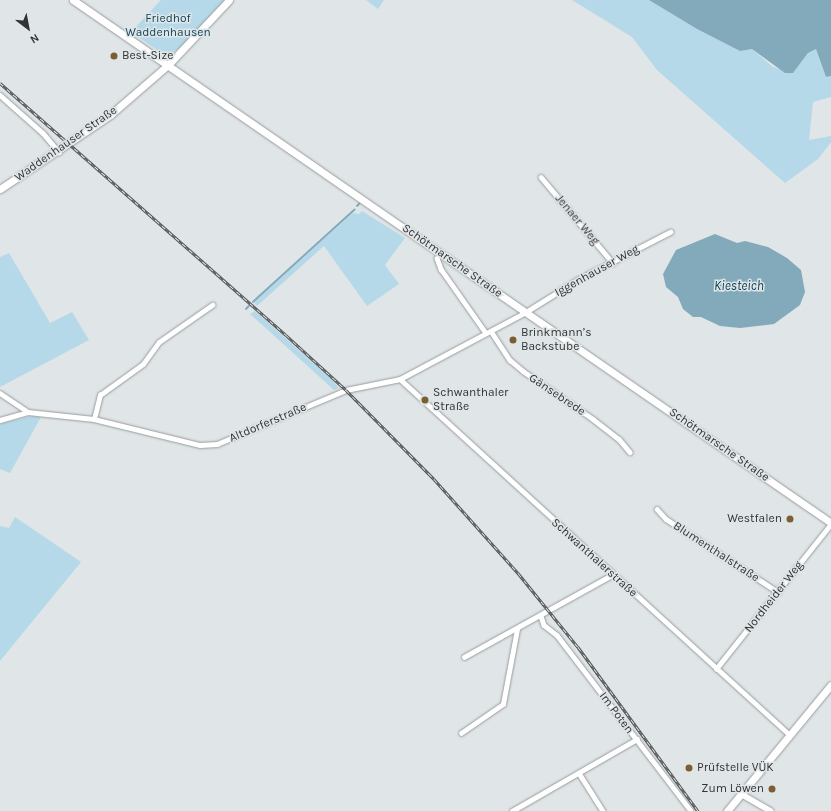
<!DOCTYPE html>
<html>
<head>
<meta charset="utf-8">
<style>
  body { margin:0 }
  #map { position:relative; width:831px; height:811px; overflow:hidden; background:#e0e5e7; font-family:Karla,sans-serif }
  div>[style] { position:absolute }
  .green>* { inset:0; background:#b5d9e8 }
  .water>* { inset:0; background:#83aaba }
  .stream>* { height:1.5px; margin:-0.75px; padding:0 0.75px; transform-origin:0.75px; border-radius:0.75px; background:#83aaba }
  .roads { filter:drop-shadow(0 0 1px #989c9e) drop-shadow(0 0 1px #989c9e) }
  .minor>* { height:4.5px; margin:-2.25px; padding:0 2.25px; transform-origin:2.25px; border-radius:2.25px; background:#fff }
  .tertiary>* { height:6px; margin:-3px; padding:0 3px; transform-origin:3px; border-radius:3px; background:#fff }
  .secondary>* { height:7px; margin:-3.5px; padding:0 3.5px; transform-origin:3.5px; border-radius:3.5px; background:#fff }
  .primary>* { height:7px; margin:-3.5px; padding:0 3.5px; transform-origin:3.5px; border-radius:3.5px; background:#fff }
  .rail>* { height:3px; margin-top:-1.5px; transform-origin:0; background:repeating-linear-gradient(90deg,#e0e5e7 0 4.5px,#4f5253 0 9px); box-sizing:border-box; border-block:1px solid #4f5253 }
  .dots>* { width:11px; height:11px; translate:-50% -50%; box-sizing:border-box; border:2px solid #e0e5e7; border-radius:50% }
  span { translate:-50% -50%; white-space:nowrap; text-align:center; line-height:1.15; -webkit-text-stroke:3px #e0e5e7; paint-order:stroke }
  .park-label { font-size:12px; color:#114659 }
  .poi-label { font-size:12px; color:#313334 }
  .left { translate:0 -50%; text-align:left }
  .right { translate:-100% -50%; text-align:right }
  .street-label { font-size:12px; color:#313334 }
  .water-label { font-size:13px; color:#043d50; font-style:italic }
  .north { position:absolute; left:8px; top:8px; width:40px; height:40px; -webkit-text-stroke:3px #e0e5e7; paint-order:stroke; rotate:148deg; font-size:11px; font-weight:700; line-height:16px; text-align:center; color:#313334 }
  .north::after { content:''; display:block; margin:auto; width:14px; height:18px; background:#313334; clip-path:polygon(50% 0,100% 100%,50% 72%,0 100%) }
</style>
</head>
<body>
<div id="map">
  <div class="green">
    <div style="clip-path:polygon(161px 0,225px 0,181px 47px,170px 54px,163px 54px,131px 32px)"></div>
    <div style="clip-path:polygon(366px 0,384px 0,378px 9px)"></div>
    <div style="clip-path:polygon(572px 0,649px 0,697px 29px,740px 51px,752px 49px,773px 67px,793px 73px,808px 53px,816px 49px,826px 77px,831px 76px,831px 97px,813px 102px,809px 140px,831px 136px,831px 142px,818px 159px,785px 183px,657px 70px,632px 37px)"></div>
    <div style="clip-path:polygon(362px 211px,405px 238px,385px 265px,399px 284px,367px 306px,324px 246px,257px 306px,254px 302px,353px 213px,359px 214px)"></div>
    <div style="clip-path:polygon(9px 253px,50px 323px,72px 312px,89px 340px,0 387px,0 257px)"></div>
    <div style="clip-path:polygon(255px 311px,332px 380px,339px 388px,334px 390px,250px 314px)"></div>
    <div style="clip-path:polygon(32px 416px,41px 417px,10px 473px,0 469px,0 424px)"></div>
    <div style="clip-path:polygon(15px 517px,81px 562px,0 661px,0 526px,9px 528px)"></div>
  </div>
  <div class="water">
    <div style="clip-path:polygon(649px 0,831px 0,831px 76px,826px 77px,816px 49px,808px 53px,793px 73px,785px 73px,752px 49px,740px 51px,697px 29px)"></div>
    <div style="clip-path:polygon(715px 234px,737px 243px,745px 241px,768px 247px,787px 258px,801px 270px,805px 292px,800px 305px,774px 324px,740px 328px,720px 326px,701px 317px,693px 317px,683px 309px,678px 297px,666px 287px,663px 274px,676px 250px)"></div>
  </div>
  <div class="stream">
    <div style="left:357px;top:206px;width:3px;rotate:-45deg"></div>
    <div style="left:253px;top:302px;width:137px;rotate:-42.3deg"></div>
    <div style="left:246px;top:309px;width:4px;rotate:-45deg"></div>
  </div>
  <div class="roads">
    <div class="minor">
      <div style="left:0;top:95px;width:57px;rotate:41.5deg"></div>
      <div style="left:43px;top:133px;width:25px;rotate:50deg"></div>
      <div style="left:541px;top:177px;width:112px;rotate:50.1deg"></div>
      <div style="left:437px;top:258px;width:12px;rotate:70deg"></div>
      <div style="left:441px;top:269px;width:78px;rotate:54.9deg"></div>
      <div style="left:491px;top:331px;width:35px;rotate:57deg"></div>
      <div style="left:510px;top:360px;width:17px;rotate:40deg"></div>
      <div style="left:523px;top:371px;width:85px;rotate:34.4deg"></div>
      <div style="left:593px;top:419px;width:33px;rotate:38deg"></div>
      <div style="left:619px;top:439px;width:17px;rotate:50deg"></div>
      <div style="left:400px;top:379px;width:528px;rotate:42.39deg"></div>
      <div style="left:0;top:393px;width:34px;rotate:34deg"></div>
      <div style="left:28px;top:412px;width:66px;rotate:6.1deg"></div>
      <div style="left:94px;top:419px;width:109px;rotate:13.8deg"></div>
      <div style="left:200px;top:445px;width:17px;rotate:-3deg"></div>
      <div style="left:217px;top:444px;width:140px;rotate:-22.7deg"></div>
      <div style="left:346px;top:390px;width:55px;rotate:-11.5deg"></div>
      <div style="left:400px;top:379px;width:143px;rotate:-28deg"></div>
      <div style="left:526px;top:312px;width:60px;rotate:-32.1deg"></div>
      <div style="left:577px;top:280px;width:105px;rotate:-27.3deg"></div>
      <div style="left:94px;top:419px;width:25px;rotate:-76deg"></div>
      <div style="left:100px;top:395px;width:53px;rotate:-35.8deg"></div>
      <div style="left:143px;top:364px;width:27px;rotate:-54deg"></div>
      <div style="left:159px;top:342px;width:65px;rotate:-34.9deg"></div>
      <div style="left:0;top:420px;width:29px;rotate:-16deg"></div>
      <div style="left:657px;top:509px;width:13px;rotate:48deg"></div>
      <div style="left:666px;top:519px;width:134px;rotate:33.1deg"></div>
      <div style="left:541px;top:616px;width:9px;rotate:72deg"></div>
      <div style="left:544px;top:625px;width:16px;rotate:38deg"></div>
      <div style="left:557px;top:635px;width:221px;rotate:52.7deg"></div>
      <div style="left:464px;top:657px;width:169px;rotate:-29deg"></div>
      <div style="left:716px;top:669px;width:185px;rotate:-51.6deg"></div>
      <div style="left:461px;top:733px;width:51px;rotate:-34.6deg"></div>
      <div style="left:503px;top:704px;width:76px;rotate:-79.4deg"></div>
      <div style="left:579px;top:773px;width:45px;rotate:57.7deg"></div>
      <div style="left:512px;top:811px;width:144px;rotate:-29.9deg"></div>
    </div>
    <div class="tertiary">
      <div style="left:741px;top:794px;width:34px;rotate:30deg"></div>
    </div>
    <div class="secondary">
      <div style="left:0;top:189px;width:133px;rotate:-33.9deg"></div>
      <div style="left:110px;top:115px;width:77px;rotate:-40.8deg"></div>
      <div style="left:168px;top:65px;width:89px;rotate:-46.8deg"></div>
      <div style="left:727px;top:811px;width:163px;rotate:-50.5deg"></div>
    </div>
    <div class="primary">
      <div style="left:73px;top:0;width:921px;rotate:34.6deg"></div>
    </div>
  </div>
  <div class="rail">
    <div style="left:0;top:83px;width:381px;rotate:41.4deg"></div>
    <div style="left:286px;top:335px;width:81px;rotate:42.5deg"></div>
    <div style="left:346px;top:390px;width:125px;rotate:45.3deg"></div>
    <div style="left:434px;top:479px;width:126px;rotate:48.2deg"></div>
    <div style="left:518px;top:573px;width:95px;rotate:51deg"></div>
    <div style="left:578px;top:647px;width:203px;rotate:53.8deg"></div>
  </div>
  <div class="dots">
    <div style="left:114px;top:56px;background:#7c5e32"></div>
    <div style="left:513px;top:340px;background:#7c5e32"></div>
    <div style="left:425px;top:400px;background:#7c5e32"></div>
    <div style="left:790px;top:519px;background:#7c5e32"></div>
    <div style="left:689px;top:768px;background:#7c5e32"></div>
    <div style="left:772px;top:789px;background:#7c5e32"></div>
  </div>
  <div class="park-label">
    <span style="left:168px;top:26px">Friedhof<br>Waddenhausen</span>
  </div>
  <div class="poi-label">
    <span class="left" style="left:122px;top:56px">Best-Size</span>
    <span class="left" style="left:521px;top:340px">Brinkmann’s<br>Backstube</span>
    <span class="left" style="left:433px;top:400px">Schwanthaler<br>Straße</span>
    <span class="right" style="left:782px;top:519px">Westfalen</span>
    <span class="left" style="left:697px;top:768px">Prüfstelle VÜK</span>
    <span class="right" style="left:764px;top:789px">Zum Löwen</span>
  </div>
  <div class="street-label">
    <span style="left:66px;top:144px;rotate:-35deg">Waddenhauser Straße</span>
    <span style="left:577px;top:220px;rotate:50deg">Jenaer Weg</span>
    <span style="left:452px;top:261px;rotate:35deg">Schötmarsche Straße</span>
    <span style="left:597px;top:271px;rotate:-29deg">Iggenhauser Weg</span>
    <span style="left:557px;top:395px;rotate:34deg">Gänsebrede</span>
    <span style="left:268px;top:423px;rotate:-23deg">Altdorferstraße</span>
    <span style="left:719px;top:445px;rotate:35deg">Schötmarsche Straße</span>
    <span style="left:716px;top:552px;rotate:33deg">Blumenthalstraße</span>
    <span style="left:594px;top:558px;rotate:42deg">Schwanthalerstraße</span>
    <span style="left:774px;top:597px;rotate:-52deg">Nordheider Weg</span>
    <span style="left:616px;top:713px;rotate:53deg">Im Poten</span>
  </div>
  <div class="water-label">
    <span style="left:739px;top:286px">Kiesteich</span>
  </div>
  <div class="north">N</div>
</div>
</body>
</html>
